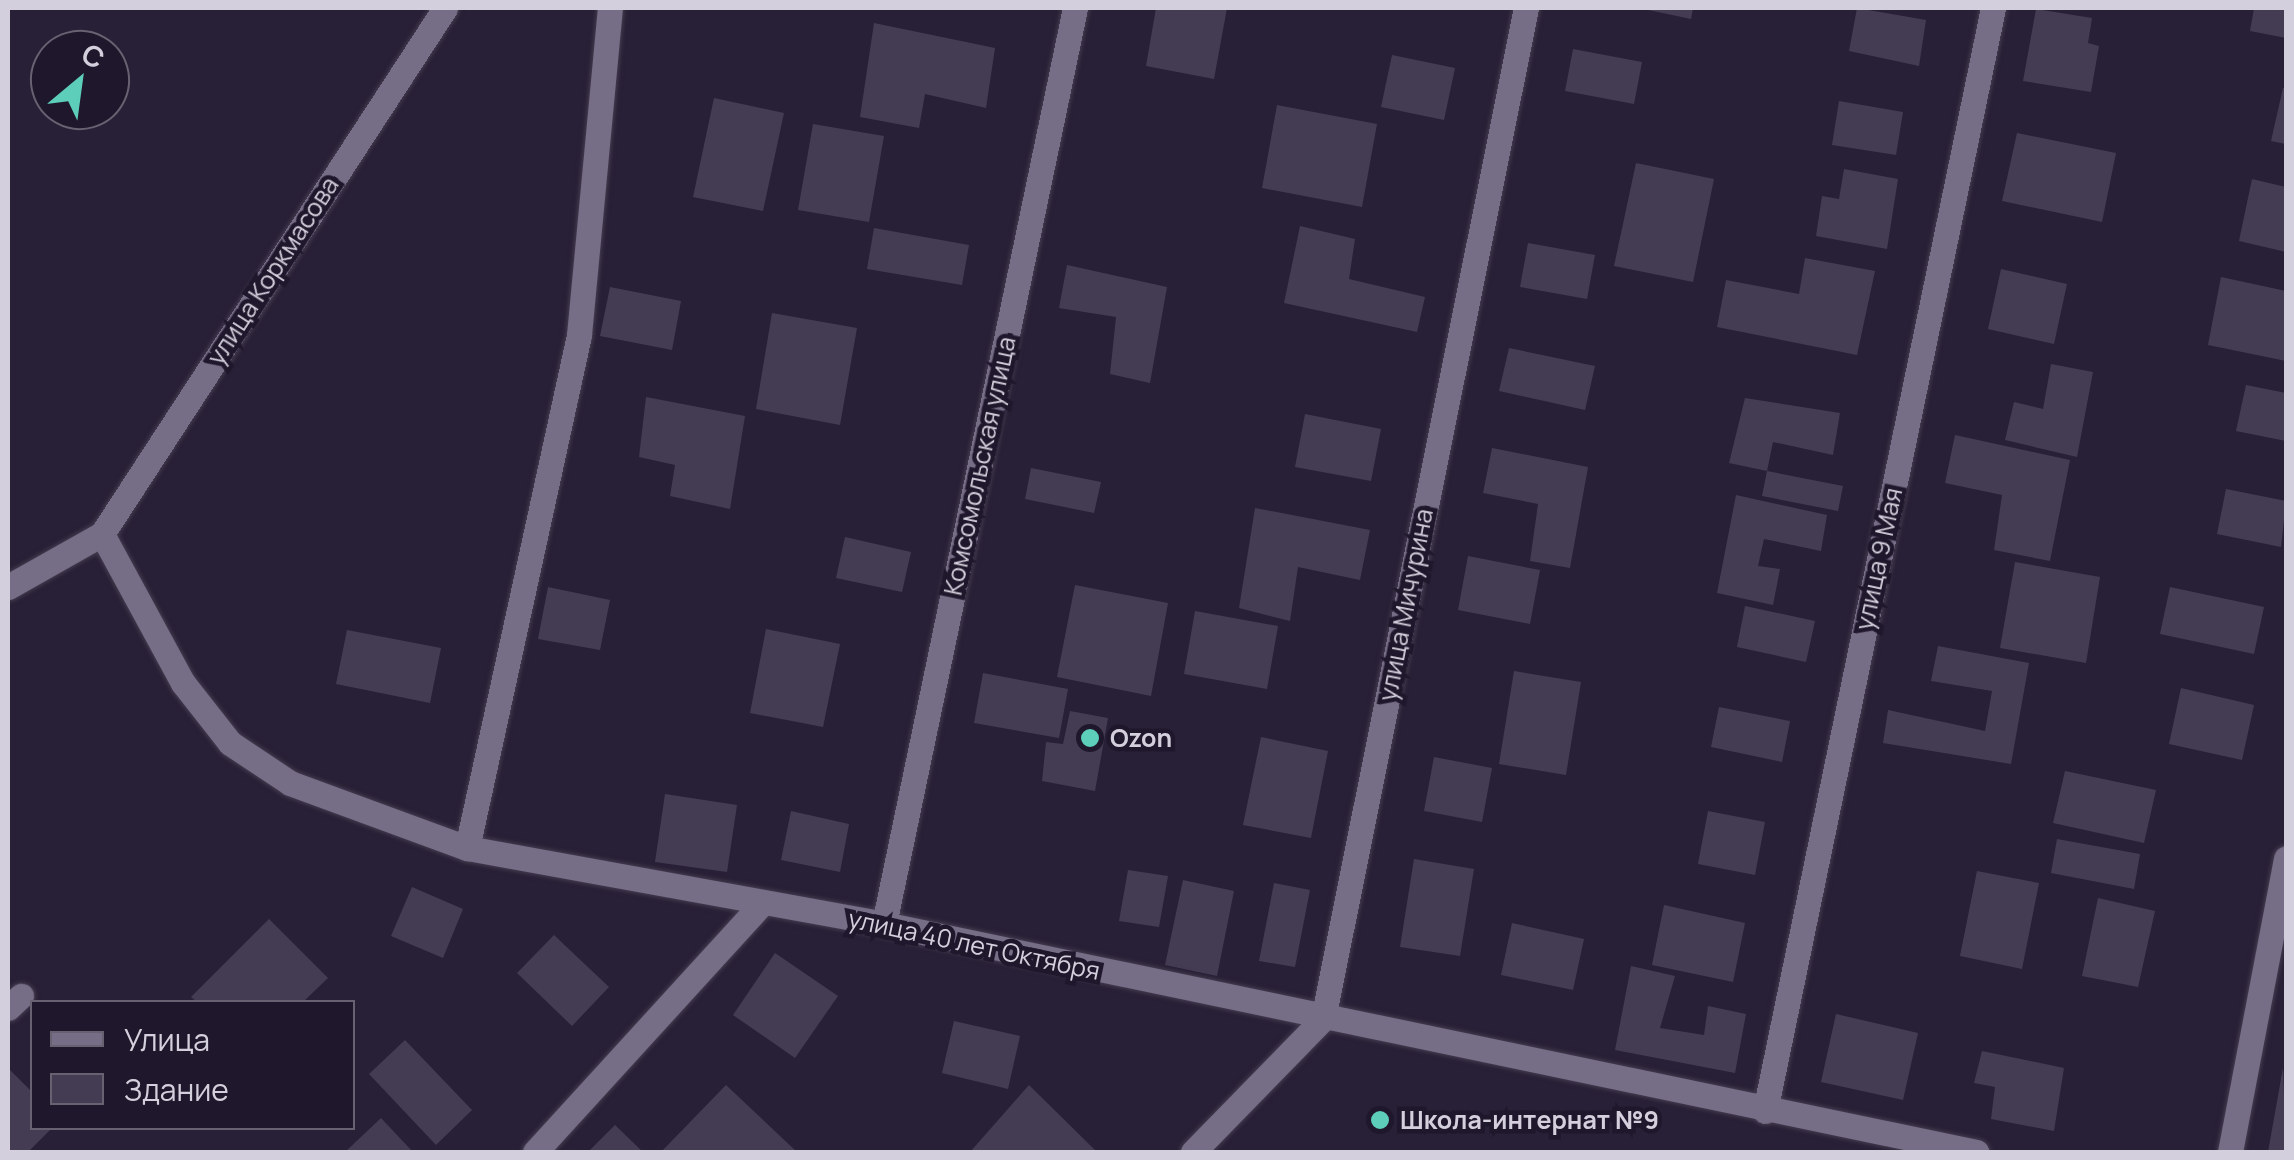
<!DOCTYPE html>
<html>
<head>
<meta charset="utf-8">
<style>
  body { margin:0 }
  #map { position:relative; width:2294px; height:1160px; overflow:hidden; background:#282036; font-family:Manrope,sans-serif }
  div>[style] { position:absolute }
  .building>* { inset:0; background:#443c53 }
  .roads { filter:drop-shadow(0 0 2px #443c4f) drop-shadow(0 0 2px #443c4f) }
  .minor>* { height:25px; margin:-12.5px; padding:0 12.5px; transform-origin:12.5px; border-radius:12.5px; background:#766d86 }
  .dots>* { width:28px; height:28px; translate:-50% -50%; box-sizing:border-box; border:5px solid #1f172b; border-radius:50% }
  span { translate:-50% -50%; white-space:nowrap; text-align:center; line-height:1.15; -webkit-text-stroke:9px #1f172b; paint-order:stroke }
  .street-label { font-size:25px; color:#d4cfdd }
  .poi-label { font-size:25px; color:#d4cfdd; font-weight:700 }
  .left { translate:0 -50%; text-align:left }
  .frame { position:absolute; inset:0; border:10px solid #d4cfdd; pointer-events:none }
  .legend { position:absolute; left:30px; top:1000px; width:325px; height:130px; box-sizing:border-box; background:#1f172b; border:2px solid #676172; margin:0; padding:12px 18px; list-style:none; font-size:30px; color:#d4cfdd }
  .legend li { display:flex; align-items:center; gap:20px; height:50px }
  .legend b { width:50px; border:2px solid #676172 }
  .north { position:absolute; left:30px; top:30px; width:100px; height:100px; box-sizing:border-box; background:#1f172b; border:2px solid #676172; border-radius:50%; rotate:29deg; font-size:28px; font-weight:700; line-height:40px; text-align:center; color:#d4cfdd }
  .north::after { content:''; display:block; margin:auto; width:35px; height:45px; background:#5cceba; clip-path:polygon(50% 0,100% 100%,50% 72%,0 100%) }
</style>
</head>
<body>
<div id="map">
  <div class="building">
    <div style="clip-path:polygon(1156px 8px,1227px 8px,1214px 79px,1146px 66px)"></div>
    <div style="clip-path:polygon(1639px 8px,1693px 8px,1691px 19px)"></div>
    <div style="clip-path:polygon(1857px 8px,1926px 20px,1919px 66px,1849px 51px)"></div>
    <div style="clip-path:polygon(2254px 8px,2286px 8px,2286px 38px,2250px 31px)"></div>
    <div style="clip-path:polygon(2036px 9px,2092px 18px,2088px 43px,2099px 46px,2091px 92px,2023px 81px)"></div>
    <div style="clip-path:polygon(874px 23px,995px 48px,986px 108px,925px 94px,919px 128px,860px 117px)"></div>
    <div style="clip-path:polygon(1573px 49px,1642px 62px,1634px 104px,1565px 91px)"></div>
    <div style="clip-path:polygon(1392px 55px,1455px 68px,1444px 120px,1381px 107px)"></div>
    <div style="clip-path:polygon(2283px 88px,2286px 88px,2286px 144px,2271px 141px)"></div>
    <div style="clip-path:polygon(714px 98px,784px 113px,763px 211px,693px 197px)"></div>
    <div style="clip-path:polygon(1839px 101px,1903px 112px,1896px 155px,1832px 145px)"></div>
    <div style="clip-path:polygon(1277px 105px,1377px 124px,1362px 207px,1262px 188px)"></div>
    <div style="clip-path:polygon(813px 124px,884px 136px,869px 222px,798px 210px)"></div>
    <div style="clip-path:polygon(2017px 133px,2116px 153px,2102px 222px,2002px 201px)"></div>
    <div style="clip-path:polygon(1636px 163px,1714px 179px,1693px 282px,1614px 266px)"></div>
    <div style="clip-path:polygon(1844px 169px,1898px 179px,1887px 249px,1816px 236px,1822px 196px,1839px 199px)"></div>
    <div style="clip-path:polygon(2252px 179px,2286px 187px,2286px 252px,2239px 241px)"></div>
    <div style="clip-path:polygon(1300px 226px,1355px 239px,1349px 279px,1425px 297px,1417px 332px,1284px 303px)"></div>
    <div style="clip-path:polygon(874px 228px,969px 245px,962px 285px,867px 269px)"></div>
    <div style="clip-path:polygon(1528px 243px,1595px 255px,1587px 299px,1520px 287px)"></div>
    <div style="clip-path:polygon(1805px 258px,1875px 271px,1857px 355px,1717px 327px,1726px 280px,1799px 294px)"></div>
    <div style="clip-path:polygon(1067px 265px,1167px 287px,1150px 383px,1110px 374px,1116px 317px,1059px 308px)"></div>
    <div style="clip-path:polygon(2001px 269px,2067px 284px,2054px 344px,1988px 329px)"></div>
    <div style="clip-path:polygon(2221px 277px,2286px 291px,2286px 361px,2208px 345px)"></div>
    <div style="clip-path:polygon(610px 287px,681px 301px,672px 350px,600px 336px)"></div>
    <div style="clip-path:polygon(772px 313px,857px 328px,840px 425px,756px 409px)"></div>
    <div style="clip-path:polygon(1509px 348px,1595px 366px,1585px 410px,1499px 391px)"></div>
    <div style="clip-path:polygon(2051px 364px,2093px 372px,2077px 457px,2005px 440px,2014px 402px,2043px 409px)"></div>
    <div style="clip-path:polygon(2246px 385px,2286px 393px,2286px 441px,2236px 431px)"></div>
    <div style="clip-path:polygon(646px 397px,745px 416px,730px 509px,670px 496px,675px 465px,639px 457px)"></div>
    <div style="clip-path:polygon(1745px 398px,1840px 413px,1833px 455px,1773px 442px,1767px 471px,1729px 463px)"></div>
    <div style="clip-path:polygon(1305px 414px,1381px 429px,1371px 481px,1295px 467px)"></div>
    <div style="clip-path:polygon(1955px 435px,2070px 460px,2050px 561px,1994px 550px,2002px 495px,1945px 483px)"></div>
    <div style="clip-path:polygon(1492px 448px,1588px 467px,1570px 568px,1530px 561px,1538px 504px,1483px 493px)"></div>
    <div style="clip-path:polygon(1031px 468px,1101px 482px,1094px 513px,1025px 499px)"></div>
    <div style="clip-path:polygon(1767px 471px,1843px 486px,1838px 511px,1762px 496px)"></div>
    <div style="clip-path:polygon(2226px 489px,2286px 501px,2281px 547px,2217px 534px)"></div>
    <div style="clip-path:polygon(1736px 495px,1827px 515px,1821px 551px,1764px 539px,1758px 566px,1780px 569px,1773px 605px,1717px 593px)"></div>
    <div style="clip-path:polygon(1255px 508px,1370px 530px,1360px 580px,1298px 567px,1290px 621px,1239px 608px)"></div>
    <div style="clip-path:polygon(845px 537px,911px 552px,902px 592px,836px 578px)"></div>
    <div style="clip-path:polygon(1468px 556px,1540px 570px,1530px 624px,1458px 610px)"></div>
    <div style="clip-path:polygon(2015px 562px,2100px 577px,2086px 663px,2000px 648px)"></div>
    <div style="clip-path:polygon(1075px 585px,1168px 603px,1151px 696px,1057px 677px)"></div>
    <div style="clip-path:polygon(548px 587px,610px 600px,600px 650px,538px 639px)"></div>
    <div style="clip-path:polygon(2170px 587px,2264px 607px,2254px 654px,2160px 634px)"></div>
    <div style="clip-path:polygon(1745px 606px,1815px 621px,1806px 662px,1737px 647px)"></div>
    <div style="clip-path:polygon(1195px 611px,1278px 626px,1267px 689px,1184px 674px)"></div>
    <div style="clip-path:polygon(766px 629px,840px 644px,823px 727px,750px 713px)"></div>
    <div style="clip-path:polygon(347px 630px,441px 648px,430px 703px,336px 684px)"></div>
    <div style="clip-path:polygon(1938px 646px,2029px 663px,2011px 764px,1883px 743px,1888px 710px,1985px 731px,1992px 691px,1931px 681px)"></div>
    <div style="clip-path:polygon(1514px 671px,1581px 682px,1566px 775px,1499px 764px)"></div>
    <div style="clip-path:polygon(983px 673px,1068px 689px,1059px 738px,974px 723px)"></div>
    <div style="clip-path:polygon(2181px 688px,2254px 705px,2242px 760px,2169px 744px)"></div>
    <div style="clip-path:polygon(1719px 707px,1790px 721px,1782px 762px,1711px 747px)"></div>
    <div style="clip-path:polygon(1070px 711px,1108px 718px,1095px 791px,1042px 781px,1046px 742px,1063px 744px)"></div>
    <div style="clip-path:polygon(1261px 737px,1328px 751px,1311px 838px,1243px 825px)"></div>
    <div style="clip-path:polygon(1434px 757px,1492px 768px,1482px 822px,1424px 811px)"></div>
    <div style="clip-path:polygon(2065px 771px,2156px 790px,2144px 843px,2053px 823px)"></div>
    <div style="clip-path:polygon(665px 794px,737px 805px,727px 872px,655px 862px)"></div>
    <div style="clip-path:polygon(791px 811px,849px 824px,840px 872px,781px 860px)"></div>
    <div style="clip-path:polygon(1708px 811px,1765px 822px,1755px 875px,1698px 864px)"></div>
    <div style="clip-path:polygon(2057px 839px,2140px 854px,2134px 889px,2051px 873px)"></div>
    <div style="clip-path:polygon(1414px 859px,1474px 869px,1460px 956px,1400px 947px)"></div>
    <div style="clip-path:polygon(1128px 870px,1168px 876px,1159px 927px,1119px 921px)"></div>
    <div style="clip-path:polygon(1977px 871px,2039px 883px,2022px 969px,1960px 956px)"></div>
    <div style="clip-path:polygon(1183px 880px,1234px 891px,1217px 976px,1165px 965px)"></div>
    <div style="clip-path:polygon(1274px 883px,1310px 890px,1295px 967px,1259px 961px)"></div>
    <div style="clip-path:polygon(412px 887px,463px 909px,443px 958px,391px 936px)"></div>
    <div style="clip-path:polygon(2098px 898px,2155px 911px,2138px 987px,2082px 976px)"></div>
    <div style="clip-path:polygon(1664px 905px,1745px 923px,1733px 982px,1652px 965px)"></div>
    <div style="clip-path:polygon(269px 919px,328px 978px,303px 1002px,197px 1002px,191px 997px)"></div>
    <div style="clip-path:polygon(1512px 923px,1584px 939px,1573px 990px,1501px 975px)"></div>
    <div style="clip-path:polygon(554px 935px,609px 987px,572px 1026px,517px 973px)"></div>
    <div style="clip-path:polygon(775px 953px,838px 996px,795px 1058px,733px 1015px)"></div>
    <div style="clip-path:polygon(1631px 966px,1675px 976px,1660px 1028px,1704px 1035px,1708px 1006px,1746px 1014px,1735px 1073px,1615px 1050px)"></div>
    <div style="clip-path:polygon(1836px 1014px,1918px 1033px,1903px 1100px,1821px 1082px)"></div>
    <div style="clip-path:polygon(954px 1021px,1020px 1036px,1008px 1089px,942px 1073px)"></div>
    <div style="clip-path:polygon(405px 1040px,472px 1110px,436px 1145px,369px 1074px)"></div>
    <div style="clip-path:polygon(1982px 1051px,2064px 1068px,2054px 1131px,1991px 1119px,1995px 1087px,1974px 1083px)"></div>
    <div style="clip-path:polygon(8px 1068px,32px 1092px,32px 1128px,52px 1128px,28px 1152px,8px 1152px)"></div>
    <div style="clip-path:polygon(2283px 1068px,2286px 1152px,2268px 1152px)"></div>
    <div style="clip-path:polygon(726px 1085px,797px 1152px,661px 1152px)"></div>
    <div style="clip-path:polygon(1029px 1085px,1097px 1152px,970px 1152px)"></div>
    <div style="clip-path:polygon(381px 1118px,413px 1152px,345px 1152px)"></div>
    <div style="clip-path:polygon(615px 1125px,643px 1152px,588px 1152px)"></div>
  </div>
  <div class="roads">
    <div class="minor">
      <div style="left:102px;top:534px;width:170px;rotate:61.5deg"></div>
      <div style="left:183px;top:683px;width:76px;rotate:51.9deg"></div>
      <div style="left:230px;top:743px;width:72px;rotate:33.7deg"></div>
      <div style="left:290px;top:783px;width:189px;rotate:20.2deg"></div>
      <div style="left:467px;top:848px;width:424px;rotate:10.3deg"></div>
      <div style="left:884px;top:924px;width:1116px;rotate:11.79deg"></div>
      <div style="left:8px;top:587px;width:108px;rotate:-29.4deg"></div>
      <div style="left:102px;top:534px;width:628px;rotate:-56.89deg"></div>
      <div style="left:467px;top:848px;width:525px;rotate:-77.68deg"></div>
      <div style="left:579px;top:335px;width:328px;rotate:-84.6deg"></div>
      <div style="left:884px;top:924px;width:936px;rotate:-78.22deg"></div>
      <div style="left:8px;top:1008px;width:18px;rotate:-43deg"></div>
      <div style="left:1765px;top:1111px;width:1126px;rotate:-78.32deg"></div>
      <div style="left:535px;top:1152px;width:337px;rotate:-47.6deg"></div>
      <div style="left:1193px;top:1152px;width:186px;rotate:-45.7deg"></div>
      <div style="left:1323px;top:1019px;width:1031px;rotate:-78.65deg"></div>
      <div style="left:2230px;top:1152px;width:299px;rotate:-79.2deg"></div>
    </div>
  </div>
  <div class="dots">
    <div style="left:1090px;top:738px;background:#5cceba"></div>
    <div style="left:1380px;top:1120px;background:#5cceba"></div>
  </div>
  <div class="street-label">
    <span style="left:273px;top:271px;rotate:-57deg">улица Коркмасова</span>
    <span style="left:980px;top:466px;rotate:-78deg">Комсомольская улица</span>
    <span style="left:1879px;top:559px;rotate:-78deg">улица 9 Мая</span>
    <span style="left:1406px;top:605px;rotate:-79deg">улица Мичурина</span>
    <span style="left:974px;top:945px;rotate:12deg">улица 40 лет Октября</span>
  </div>
  <div class="poi-label">
    <span class="left" style="left:1110px;top:738px">Ozon</span>
    <span class="left" style="left:1400px;top:1120px">Школа-интернат №9</span>
  </div>
  <div class="frame"></div>
  <ul class="legend">
  <li><b style="height:12px;background:#766d86"></b>Улица</li>
  <li><b style="height:28px;background:#443c53"></b>Здание</li>
  </ul>
  <div class="north">С</div>
</div>
</body>
</html>
